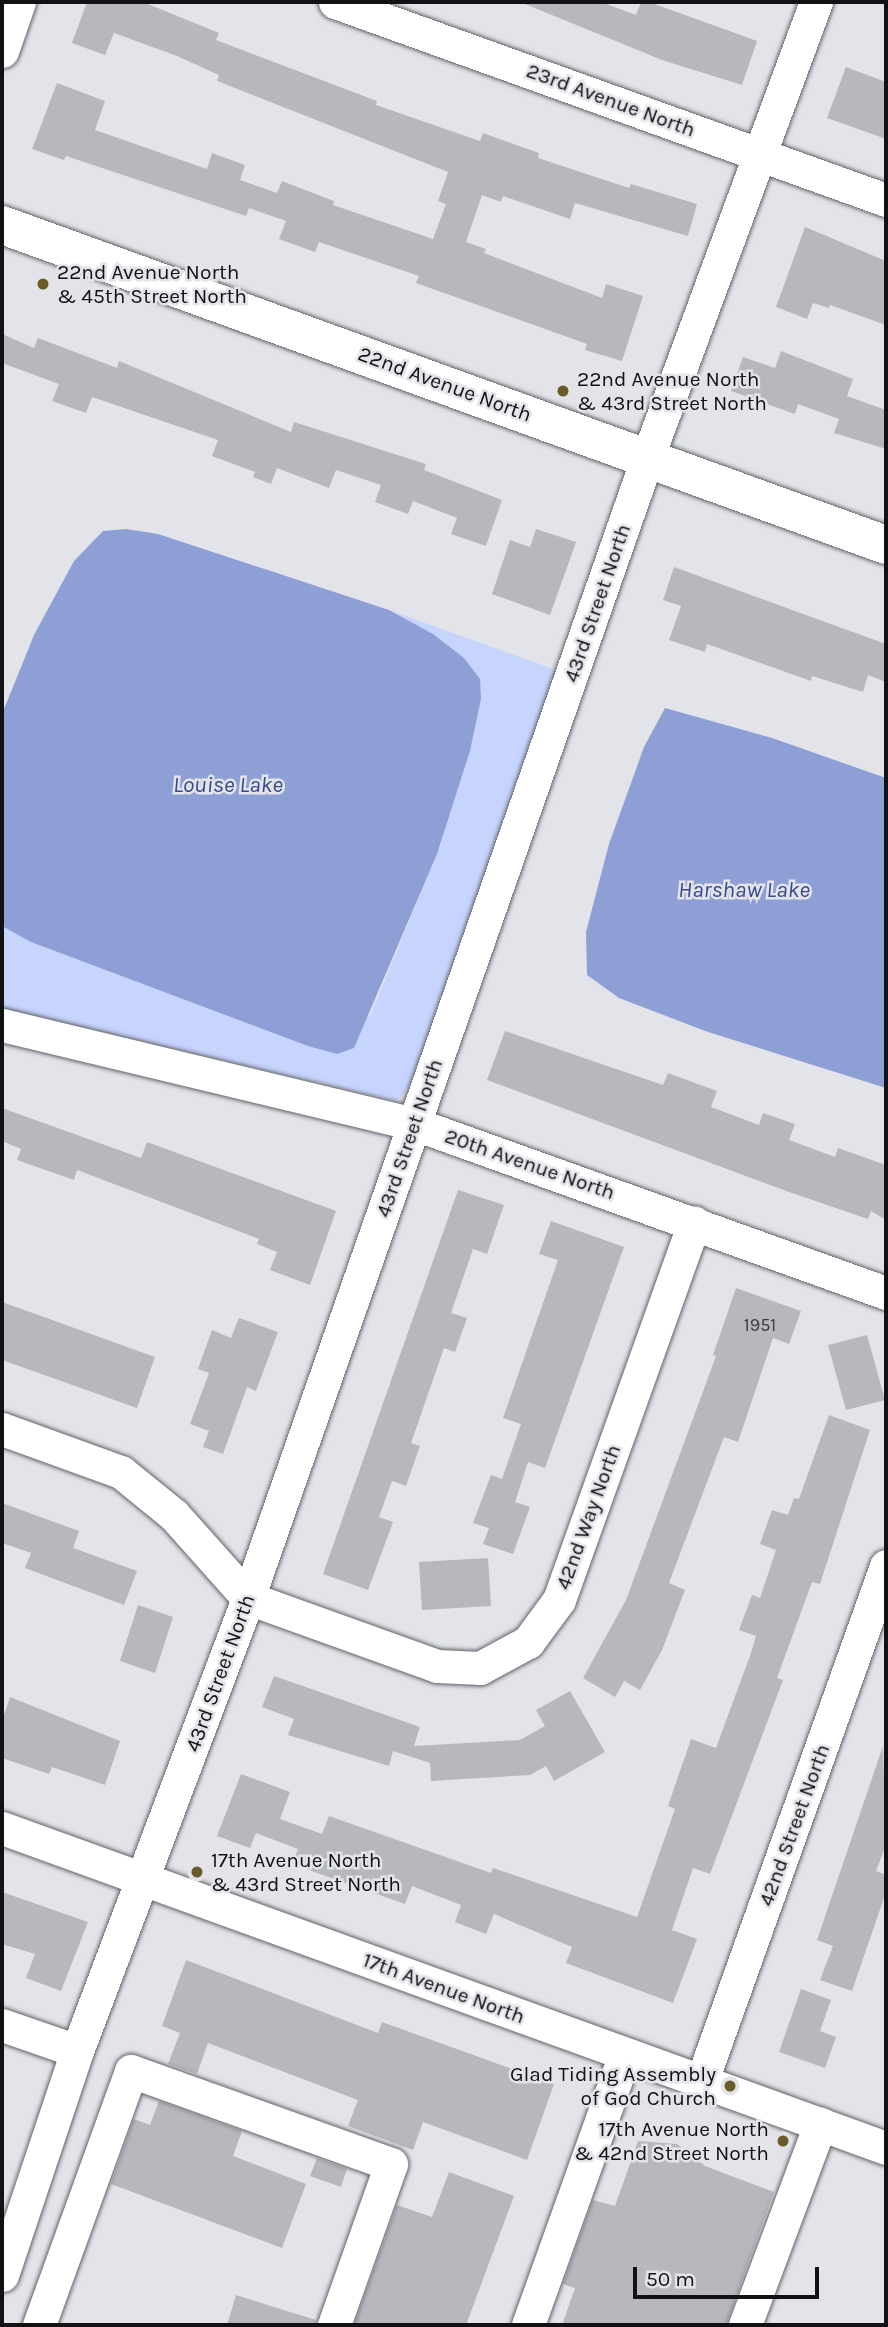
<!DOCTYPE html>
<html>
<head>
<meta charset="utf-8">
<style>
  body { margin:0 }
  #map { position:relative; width:888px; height:2327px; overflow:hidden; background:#e2e4ea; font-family:Karla,sans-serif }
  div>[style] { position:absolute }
  .green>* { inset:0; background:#c6d4fe }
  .water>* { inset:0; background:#8e9fd6 }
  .building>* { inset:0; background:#b6b8be }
  .roads { filter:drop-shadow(0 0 2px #616368) drop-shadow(0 0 2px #616368) }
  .minor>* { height:33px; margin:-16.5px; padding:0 16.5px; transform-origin:16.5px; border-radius:16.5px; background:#fff }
  .major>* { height:38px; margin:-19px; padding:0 19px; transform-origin:19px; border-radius:19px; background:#fff }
  .dots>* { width:19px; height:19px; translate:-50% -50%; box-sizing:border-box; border:4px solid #e2e4ea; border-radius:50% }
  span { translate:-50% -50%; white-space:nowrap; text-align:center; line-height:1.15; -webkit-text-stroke:5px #e2e4ea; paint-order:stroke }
  .number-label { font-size:18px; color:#3a3c3e }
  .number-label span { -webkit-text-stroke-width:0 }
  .street-label { font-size:21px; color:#111214 }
  .poi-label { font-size:21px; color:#111214 }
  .left { translate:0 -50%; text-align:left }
  .right { translate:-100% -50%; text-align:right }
  .water-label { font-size:23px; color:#38488c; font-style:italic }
  .frame { position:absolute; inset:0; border:4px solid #111214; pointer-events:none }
  .scale { position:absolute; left:633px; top:2267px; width:186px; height:32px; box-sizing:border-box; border:4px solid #111214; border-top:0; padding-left:9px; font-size:21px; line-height:24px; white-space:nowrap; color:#111214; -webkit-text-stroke:5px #e2e4ea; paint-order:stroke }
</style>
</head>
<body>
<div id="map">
  <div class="green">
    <div style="clip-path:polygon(389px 610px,559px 671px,411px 1086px,397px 1101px,2px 1009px,2px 926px,31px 942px,308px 1046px,370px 1016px,437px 854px,470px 751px,481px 699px,433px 634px)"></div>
  </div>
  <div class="water">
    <div style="clip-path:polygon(126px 529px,158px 534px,389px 610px,433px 634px,464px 658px,480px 679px,481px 699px,470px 751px,437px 854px,354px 1048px,337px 1054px,308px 1046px,31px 942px,2px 926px,2px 714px,34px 635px,74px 561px,103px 531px)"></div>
    <div style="clip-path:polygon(665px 708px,772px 738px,886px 778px,886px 1088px,708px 1032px,619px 998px,587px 975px,586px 932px,609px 844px,644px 747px)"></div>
  </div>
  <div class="building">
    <div style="clip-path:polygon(87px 2px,143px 2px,219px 33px,216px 40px,377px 101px,376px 105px,480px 141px,483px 133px,539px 153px,538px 158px,629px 188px,631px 184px,697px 204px,688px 236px,575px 203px,570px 219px,503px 196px,501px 202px,482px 195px,466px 242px,486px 249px,484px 253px,602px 298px,606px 284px,643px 296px,622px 361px,585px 350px,587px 344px,416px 283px,419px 276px,319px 242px,315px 252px,279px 239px,286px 221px,249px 208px,246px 216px,66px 156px,64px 160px,32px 149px,57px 83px,105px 101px,95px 130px,207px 169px,212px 153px,245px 165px,240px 180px,277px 193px,282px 181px,334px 201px,333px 205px,433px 239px,446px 204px,438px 201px,448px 172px,217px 81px,219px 75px,177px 56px,114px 33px,105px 55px,72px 43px)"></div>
    <div style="clip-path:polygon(520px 2px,601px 2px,636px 15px,641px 2px,649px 2px,757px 41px,742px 85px,662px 60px)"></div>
    <div style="clip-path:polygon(846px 67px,886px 82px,886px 139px,827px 118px)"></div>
    <div style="clip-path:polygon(805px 227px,886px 261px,886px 325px,830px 305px,829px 308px,813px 303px,807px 319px,776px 307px)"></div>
    <div style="clip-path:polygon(2px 334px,34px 348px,38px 338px,117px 368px,119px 361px,291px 432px,294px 422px,426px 464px,424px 470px,502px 500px,486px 546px,451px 534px,457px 518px,413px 501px,408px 514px,375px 502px,381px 485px,336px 470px,329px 488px,277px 468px,271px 484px,253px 477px,255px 472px,212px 456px,218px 440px,92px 397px,86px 413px,52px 401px,59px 384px,2px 363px)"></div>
    <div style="clip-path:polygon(781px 351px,853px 379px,847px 396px,886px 410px,886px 449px,834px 433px,839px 419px,798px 404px,795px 414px,731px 391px,743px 357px,775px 368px)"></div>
    <div style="clip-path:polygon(536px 529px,576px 542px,550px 615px,492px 594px,510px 540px,530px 547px)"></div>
    <div style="clip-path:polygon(674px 567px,886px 644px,886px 682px,868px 675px,863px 692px,812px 676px,811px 681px,707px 644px,705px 652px,669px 640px,681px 606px,663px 600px)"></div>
    <div style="clip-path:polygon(505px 1031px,663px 1085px,668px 1073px,717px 1091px,711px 1107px,759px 1125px,763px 1113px,795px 1124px,789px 1140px,835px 1157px,838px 1148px,886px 1165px,886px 1220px,871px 1211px,868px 1219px,789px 1192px,487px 1080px)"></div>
    <div style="clip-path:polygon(2px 1108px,141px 1158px,147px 1142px,336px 1211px,310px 1285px,270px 1270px,277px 1252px,257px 1244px,259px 1239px,77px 1170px,74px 1180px,17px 1160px,21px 1149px,2px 1141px)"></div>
    <div style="clip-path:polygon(458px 1190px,504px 1205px,487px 1254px,473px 1249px,451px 1313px,467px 1318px,455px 1352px,444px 1348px,411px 1443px,420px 1446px,406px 1486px,392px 1481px,379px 1517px,393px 1522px,368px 1590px,323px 1574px)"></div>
    <div style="clip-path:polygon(551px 1221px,624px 1247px,545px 1468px,528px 1462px,515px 1502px,530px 1507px,513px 1554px,483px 1544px,489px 1528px,473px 1523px,491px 1475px,502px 1479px,521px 1424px,503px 1418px,558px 1260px,539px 1254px)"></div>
    <div style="clip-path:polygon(736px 1288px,801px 1311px,789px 1344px,773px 1338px,738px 1442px,724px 1437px,669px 1583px,685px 1590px,662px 1650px,640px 1690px,624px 1681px,615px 1697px,583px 1678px,626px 1600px,716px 1356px,713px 1355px)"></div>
    <div style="clip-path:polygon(2px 1302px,155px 1357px,137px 1408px,2px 1360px)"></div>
    <div style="clip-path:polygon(239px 1318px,278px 1332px,256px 1391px,247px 1387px,223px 1454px,203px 1447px,209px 1431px,190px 1424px,209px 1373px,198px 1369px,212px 1330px,231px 1338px)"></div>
    <div style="clip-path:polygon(867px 1335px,885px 1400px,846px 1410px,828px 1345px)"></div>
    <div style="clip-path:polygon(829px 1415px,870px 1430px,820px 1584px,812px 1582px,777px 1678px,783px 1680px,710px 1874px,693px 1868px,672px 1930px,697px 1939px,673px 2003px,566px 1963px,572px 1947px,494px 1914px,486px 1934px,455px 1922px,461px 1905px,412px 1886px,405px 1904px,292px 1864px,298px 1849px,256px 1833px,250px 1848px,217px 1836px,241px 1774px,290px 1792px,280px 1819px,322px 1834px,329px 1816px,491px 1873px,493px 1868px,637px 1917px,675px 1809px,668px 1806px,691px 1739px,716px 1748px,751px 1653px,756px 1636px,739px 1630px,752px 1595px,760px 1598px,776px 1550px,760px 1544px,772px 1510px,788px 1515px,794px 1498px,799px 1499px)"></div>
    <div style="clip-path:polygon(2px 1503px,79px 1531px,73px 1548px,137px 1571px,124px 1605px,25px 1568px,31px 1553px,2px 1543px)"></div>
    <div style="clip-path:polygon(488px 1558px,491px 1606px,422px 1610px,419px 1562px)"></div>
    <div style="clip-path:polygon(138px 1605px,173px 1617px,155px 1673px,120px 1661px)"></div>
    <div style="clip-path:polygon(274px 1676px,420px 1727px,414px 1746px,520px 1740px,545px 1726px,536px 1710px,570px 1691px,605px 1752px,554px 1781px,546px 1766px,530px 1775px,431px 1781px,430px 1763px,393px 1751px,389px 1766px,288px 1735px,294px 1719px,262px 1707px)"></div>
    <div style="clip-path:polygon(10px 1697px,120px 1741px,105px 1785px,52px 1767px,49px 1774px,2px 1758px,2px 1721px)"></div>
    <div style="clip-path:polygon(883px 1746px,886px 1845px,876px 1871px,886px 1875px,886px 1892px,852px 1991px,820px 1980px,833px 1946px,817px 1940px)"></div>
    <div style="clip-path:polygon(2px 1892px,88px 1922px,61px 1991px,26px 1978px,35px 1954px,2px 1944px)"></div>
    <div style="clip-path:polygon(186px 1960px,378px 2033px,382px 2022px,554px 2084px,527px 2160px,423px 2122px,413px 2150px,348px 2126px,358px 2100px,208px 2043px,197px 2074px,168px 2064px,180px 2033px,162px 2026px)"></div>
    <div style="clip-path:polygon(801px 1989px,831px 2000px,820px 2031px,836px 2037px,825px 2068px,779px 2052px)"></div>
    <div style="clip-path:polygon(159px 2101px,242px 2131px,233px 2156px,306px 2184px,282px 2248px,111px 2184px,134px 2119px,150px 2125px)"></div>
    <div style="clip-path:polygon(638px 2141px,677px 2144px,705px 2166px,774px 2192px,726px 2325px,562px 2325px,575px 2288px,563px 2284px,593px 2200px,615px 2206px)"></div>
    <div style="clip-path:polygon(317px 2158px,347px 2169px,341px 2187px,310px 2176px)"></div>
    <div style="clip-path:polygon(449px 2172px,514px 2196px,466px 2325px,354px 2325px,397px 2205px,432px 2217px)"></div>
    <div style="clip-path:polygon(236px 2295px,316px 2320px,315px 2325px,227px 2325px)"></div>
  </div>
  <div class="roads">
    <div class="minor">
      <div style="left:335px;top:2px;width:585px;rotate:19.77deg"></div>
      <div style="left:2px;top:51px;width:52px;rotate:-70.9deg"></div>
      <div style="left:2px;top:1025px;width:425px;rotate:13.5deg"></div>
      <div style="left:415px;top:1124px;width:500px;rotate:19.74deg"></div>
      <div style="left:2px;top:1429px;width:127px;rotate:19.9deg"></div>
      <div style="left:121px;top:1472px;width:68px;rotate:39.1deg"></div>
      <div style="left:174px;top:1515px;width:111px;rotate:48.3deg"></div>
      <div style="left:248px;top:1598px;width:201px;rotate:19.8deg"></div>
      <div style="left:437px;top:1666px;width:43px;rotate:2.7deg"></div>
      <div style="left:480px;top:1668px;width:55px;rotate:-28.4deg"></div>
      <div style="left:528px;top:1642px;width:52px;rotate:-53.6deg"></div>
      <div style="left:559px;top:1600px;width:401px;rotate:-70.3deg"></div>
      <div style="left:2px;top:1828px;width:940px;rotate:19.9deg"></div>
      <div style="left:2px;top:2025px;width:79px;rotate:19.1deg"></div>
      <div style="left:701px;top:2083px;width:549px;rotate:-70.31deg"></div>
      <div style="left:2px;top:2275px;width:236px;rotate:-71.5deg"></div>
      <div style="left:77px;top:2051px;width:484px;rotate:-69.3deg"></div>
      <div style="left:248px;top:1598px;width:1210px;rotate:-70.7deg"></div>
      <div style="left:648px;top:456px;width:484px;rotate:-69.7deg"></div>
      <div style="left:39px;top:2325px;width:270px;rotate:-70.1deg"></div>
      <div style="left:131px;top:2071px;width:276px;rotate:19.7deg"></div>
      <div style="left:391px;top:2164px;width:171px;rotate:109.5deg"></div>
      <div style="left:528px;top:2325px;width:288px;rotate:-70.3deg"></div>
      <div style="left:745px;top:2325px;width:215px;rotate:-69.5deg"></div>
    </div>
    <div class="major">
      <div style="left:2px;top:225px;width:940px;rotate:19.9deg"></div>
    </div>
  </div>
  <div class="dots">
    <div style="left:43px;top:284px;background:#6b5b28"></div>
    <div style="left:563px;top:391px;background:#6b5b28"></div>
    <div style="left:197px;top:1872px;background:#6b5b28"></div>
    <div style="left:730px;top:2086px;background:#6b5b28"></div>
    <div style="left:783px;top:2141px;background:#6b5b28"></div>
  </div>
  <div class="number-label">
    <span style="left:760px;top:1325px">1951</span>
  </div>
  <div class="street-label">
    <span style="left:611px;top:100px;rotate:20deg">23rd Avenue North</span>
    <span style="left:445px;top:384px;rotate:20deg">22nd Avenue North</span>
    <span style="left:597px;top:603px;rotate:-71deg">43rd Street North</span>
    <span style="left:409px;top:1138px;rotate:-71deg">43rd Street North</span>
    <span style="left:530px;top:1164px;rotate:19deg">20th Avenue North</span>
    <span style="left:588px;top:1517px;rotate:-70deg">42nd Way North</span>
    <span style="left:220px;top:1673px;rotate:-70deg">43rd Street North</span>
    <span style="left:794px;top:1825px;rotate:-70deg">42nd Street North</span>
    <span style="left:444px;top:1988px;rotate:20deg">17th Avenue North</span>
  </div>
  <div class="poi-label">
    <span class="left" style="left:57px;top:284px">22nd Avenue North<br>&amp; 45th Street North</span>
    <span class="left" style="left:577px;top:391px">22nd Avenue North<br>&amp; 43rd Street North</span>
    <span class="left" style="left:211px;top:1872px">17th Avenue North<br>&amp; 43rd Street North</span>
    <span class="right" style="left:716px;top:2086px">Glad Tiding Assembly<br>of God Church</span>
    <span class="right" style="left:769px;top:2141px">17th Avenue North<br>&amp; 42nd Street North</span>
  </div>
  <div class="water-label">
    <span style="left:228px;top:785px">Louise Lake</span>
    <span style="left:744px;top:890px">Harshaw Lake</span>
  </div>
  <div class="frame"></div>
  <div class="scale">50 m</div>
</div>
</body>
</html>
